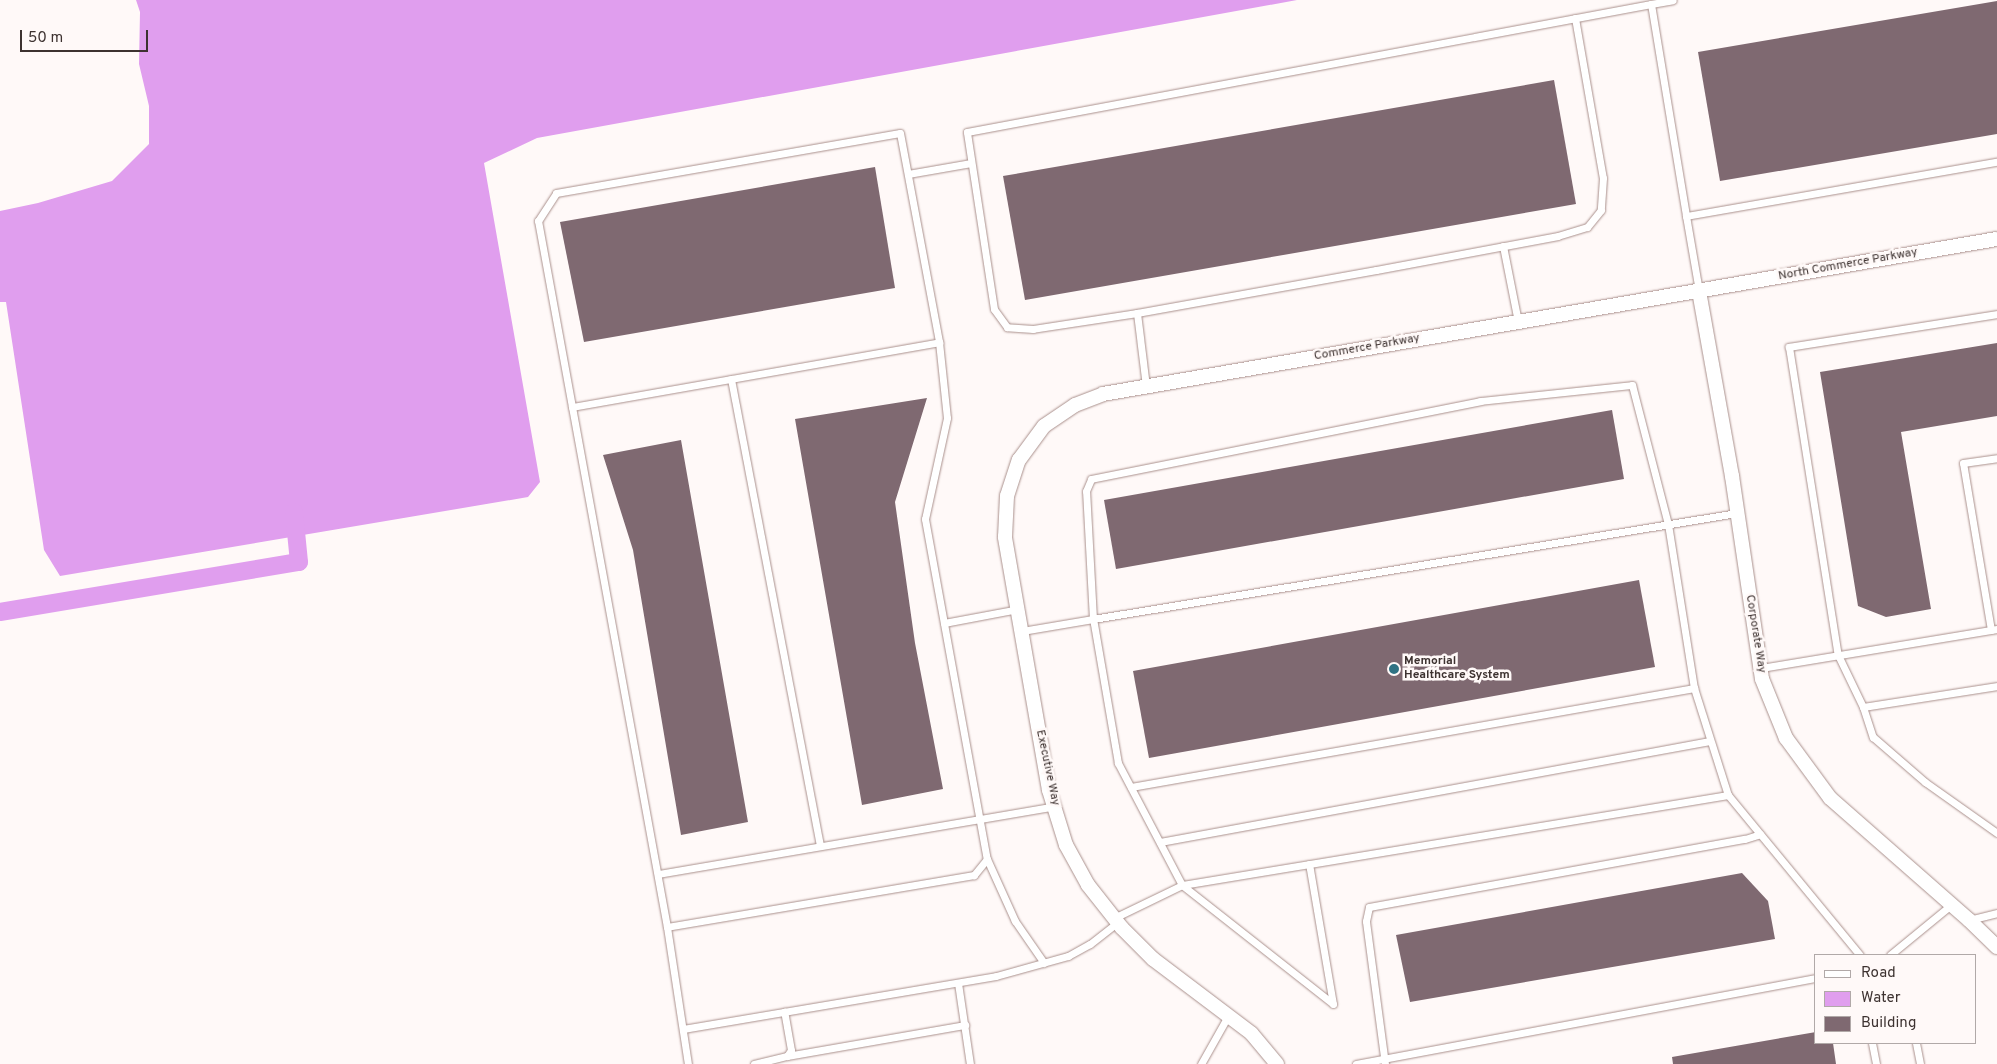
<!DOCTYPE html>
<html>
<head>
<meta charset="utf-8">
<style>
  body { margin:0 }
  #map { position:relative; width:1997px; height:1064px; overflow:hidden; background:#fff9f8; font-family:Overpass,sans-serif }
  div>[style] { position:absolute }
  .water>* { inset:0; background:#e09eee }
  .canal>* { height:18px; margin:-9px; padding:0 9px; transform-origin:9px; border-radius:9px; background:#e09eee }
  .building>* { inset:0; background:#7f6971 }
  .roads { filter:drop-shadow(0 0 1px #aa908c) drop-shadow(0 0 1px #aa908c) }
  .service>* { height:7px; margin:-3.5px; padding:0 3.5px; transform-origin:3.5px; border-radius:3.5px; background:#fff }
  .minor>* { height:14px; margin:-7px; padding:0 7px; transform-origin:7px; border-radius:7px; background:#fff }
  .dots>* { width:14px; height:14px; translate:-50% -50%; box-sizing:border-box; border:2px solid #fff9f8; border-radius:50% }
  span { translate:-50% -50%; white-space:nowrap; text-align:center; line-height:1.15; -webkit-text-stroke:5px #fff9f8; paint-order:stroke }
  .street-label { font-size:12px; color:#3d3230 }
  .poi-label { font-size:12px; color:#3d3230; font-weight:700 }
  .left { translate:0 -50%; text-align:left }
  .legend { position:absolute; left:1814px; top:954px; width:162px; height:90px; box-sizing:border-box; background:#fff9f8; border:1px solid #b1a9a8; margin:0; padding:6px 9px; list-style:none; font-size:15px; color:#3d3230 }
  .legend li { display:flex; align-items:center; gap:10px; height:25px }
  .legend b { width:25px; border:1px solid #b1a9a8 }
  .scale { position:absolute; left:20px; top:30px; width:128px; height:22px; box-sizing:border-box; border:2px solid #3d3230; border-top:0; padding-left:6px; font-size:15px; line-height:18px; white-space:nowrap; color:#3d3230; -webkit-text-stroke:4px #fff9f8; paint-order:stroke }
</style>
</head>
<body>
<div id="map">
  <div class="water">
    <div style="clip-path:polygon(136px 0,1297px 0,537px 138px,484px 163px,540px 482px,528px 497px,60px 576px,44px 550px,6px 302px,0 302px,0 211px,38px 203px,112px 181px,149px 144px,149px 106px,139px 64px,140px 12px)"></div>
  </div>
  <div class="canal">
    <div style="left:0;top:612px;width:303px;rotate:-9.5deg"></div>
    <div style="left:299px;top:562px;width:50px;rotate:-95.7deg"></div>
  </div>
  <div class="building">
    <div style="clip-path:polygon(1997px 1px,1997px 134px,1720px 181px,1698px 52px)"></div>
    <div style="clip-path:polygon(1554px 80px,1576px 204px,1025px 300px,1003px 176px)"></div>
    <div style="clip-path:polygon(875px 167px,895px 288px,584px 342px,560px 222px)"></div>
    <div style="clip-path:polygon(1997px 343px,1997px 416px,1901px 432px,1931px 609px,1886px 617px,1858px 606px,1820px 372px)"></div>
    <div style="clip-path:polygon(927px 398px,895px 502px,915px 643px,943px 789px,862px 805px,795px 419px)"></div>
    <div style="clip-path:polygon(1612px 410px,1624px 479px,1116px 569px,1104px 500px)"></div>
    <div style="clip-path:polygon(681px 440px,748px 822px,681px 835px,633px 550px,603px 455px)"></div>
    <div style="clip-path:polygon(1639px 580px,1655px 667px,1149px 758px,1133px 671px)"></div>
    <div style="clip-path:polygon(1742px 873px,1768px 901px,1775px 939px,1410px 1002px,1396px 935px)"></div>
    <div style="clip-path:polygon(1816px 1032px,1816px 1043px,1833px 1043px,1836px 1064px,1673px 1064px,1672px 1057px)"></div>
  </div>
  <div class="roads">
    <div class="service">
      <div style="left:1651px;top:4px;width:215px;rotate:80.6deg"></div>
      <div style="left:1575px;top:18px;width:162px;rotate:80.1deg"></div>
      <div style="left:1603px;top:178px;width:32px;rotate:94deg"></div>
      <div style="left:1601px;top:210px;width:22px;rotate:129deg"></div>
      <div style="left:1587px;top:227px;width:30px;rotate:163deg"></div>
      <div style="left:1558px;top:236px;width:185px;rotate:169.4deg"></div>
      <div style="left:1376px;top:270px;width:243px;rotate:169.8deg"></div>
      <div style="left:1137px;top:313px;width:105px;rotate:171.3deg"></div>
      <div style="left:1033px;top:329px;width:26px;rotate:-176deg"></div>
      <div style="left:1007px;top:327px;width:22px;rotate:-126deg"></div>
      <div style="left:994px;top:309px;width:179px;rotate:-98.7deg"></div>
      <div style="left:967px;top:132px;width:696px;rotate:-10.6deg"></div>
      <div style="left:1651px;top:4px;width:22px;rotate:-10deg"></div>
      <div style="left:900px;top:133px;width:213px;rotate:79.4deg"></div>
      <div style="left:939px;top:342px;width:76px;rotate:84deg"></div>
      <div style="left:947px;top:418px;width:103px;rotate:102.3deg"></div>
      <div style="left:925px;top:519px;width:346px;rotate:79.7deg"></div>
      <div style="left:987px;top:859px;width:21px;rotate:129deg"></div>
      <div style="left:974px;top:875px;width:311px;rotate:170.4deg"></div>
      <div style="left:667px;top:927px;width:718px;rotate:-100.35deg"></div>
      <div style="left:538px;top:221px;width:33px;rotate:-57deg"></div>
      <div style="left:556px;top:193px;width:349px;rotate:-9.9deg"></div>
      <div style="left:908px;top:174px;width:64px;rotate:-9.9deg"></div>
      <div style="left:1503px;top:246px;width:77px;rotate:78.8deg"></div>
      <div style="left:1699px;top:291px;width:76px;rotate:-99.8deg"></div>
      <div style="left:1686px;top:216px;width:316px;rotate:-9.9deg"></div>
      <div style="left:1137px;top:313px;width:74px;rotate:83deg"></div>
      <div style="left:1997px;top:314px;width:211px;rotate:171deg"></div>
      <div style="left:1789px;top:347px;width:312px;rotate:81deg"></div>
      <div style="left:1838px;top:655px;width:58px;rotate:64.3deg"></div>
      <div style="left:1863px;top:707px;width:32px;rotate:72deg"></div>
      <div style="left:1873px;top:737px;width:69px;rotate:40.9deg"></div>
      <div style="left:1925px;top:782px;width:88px;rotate:35.3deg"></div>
      <div style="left:731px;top:379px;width:475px;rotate:79.2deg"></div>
      <div style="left:572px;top:407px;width:373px;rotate:-10deg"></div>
      <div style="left:944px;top:623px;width:75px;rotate:-10.7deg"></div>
      <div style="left:1991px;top:630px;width:169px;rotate:-99.5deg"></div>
      <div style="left:1963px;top:463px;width:34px;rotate:-8deg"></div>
      <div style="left:1022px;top:631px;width:72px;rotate:-9.6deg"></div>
      <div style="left:1093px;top:619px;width:128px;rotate:-93.1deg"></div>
      <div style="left:1086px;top:491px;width:13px;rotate:-67deg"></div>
      <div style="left:1091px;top:479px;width:397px;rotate:-11.3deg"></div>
      <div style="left:1480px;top:401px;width:153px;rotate:-6deg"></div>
      <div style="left:1632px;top:385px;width:144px;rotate:75.5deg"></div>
      <div style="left:1668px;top:524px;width:166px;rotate:81deg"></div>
      <div style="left:1694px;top:688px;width:112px;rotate:72.4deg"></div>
      <div style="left:1728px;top:795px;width:553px;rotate:170.64deg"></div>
      <div style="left:1761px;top:668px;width:239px;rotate:-9.4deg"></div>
      <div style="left:1863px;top:707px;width:136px;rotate:-8.9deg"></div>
      <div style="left:1131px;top:787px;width:572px;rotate:-9.97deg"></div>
      <div style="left:1728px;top:795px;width:207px;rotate:50.5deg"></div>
      <div style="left:1160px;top:842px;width:559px;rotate:-10.41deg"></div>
      <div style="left:987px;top:859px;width:68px;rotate:65.7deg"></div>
      <div style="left:1015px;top:921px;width:51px;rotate:55.4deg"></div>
      <div style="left:658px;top:874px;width:402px;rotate:-9.7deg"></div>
      <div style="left:1182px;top:885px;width:192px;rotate:38.2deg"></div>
      <div style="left:1333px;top:1004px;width:142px;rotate:-99.7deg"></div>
      <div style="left:1114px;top:918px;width:76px;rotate:-25.9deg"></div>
      <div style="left:1182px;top:885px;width:138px;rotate:-117.7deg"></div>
      <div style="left:1118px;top:763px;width:146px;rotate:-99.8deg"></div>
      <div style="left:1093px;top:619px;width:653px;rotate:-9.35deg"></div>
      <div style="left:1969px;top:920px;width:29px;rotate:-14deg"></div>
      <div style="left:667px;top:927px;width:139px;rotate:81.3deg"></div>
      <div style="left:1890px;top:955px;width:80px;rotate:-39.4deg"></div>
      <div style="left:958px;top:983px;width:82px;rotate:81.6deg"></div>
      <div style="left:683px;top:1029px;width:317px;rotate:-9.6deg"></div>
      <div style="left:996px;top:976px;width:75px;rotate:-15.5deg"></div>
      <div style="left:1068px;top:956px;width:25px;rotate:-29deg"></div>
      <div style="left:1090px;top:944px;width:36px;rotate:-38deg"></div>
      <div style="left:1872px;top:1043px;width:21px;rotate:79deg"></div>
      <div style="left:1916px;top:1043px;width:21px;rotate:79deg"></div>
      <div style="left:787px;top:1056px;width:181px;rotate:-9.9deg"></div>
      <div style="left:754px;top:1064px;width:34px;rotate:-14deg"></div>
      <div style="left:787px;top:1056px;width:7px;rotate:-56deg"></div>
      <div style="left:791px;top:1050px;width:39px;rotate:-100deg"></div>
      <div style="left:1201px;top:1064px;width:55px;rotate:-60.6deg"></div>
      <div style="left:1356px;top:1064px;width:468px;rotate:-10.6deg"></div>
      <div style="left:1385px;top:1064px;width:144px;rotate:-97.6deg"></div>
      <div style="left:1366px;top:921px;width:14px;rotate:-78deg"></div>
      <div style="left:1369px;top:907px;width:382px;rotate:-10.3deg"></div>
      <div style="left:1745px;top:839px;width:16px;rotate:-18deg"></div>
    </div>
    <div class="minor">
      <div style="left:1699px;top:291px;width:188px;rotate:79.9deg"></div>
      <div style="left:1732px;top:476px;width:205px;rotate:81.6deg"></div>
      <div style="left:1762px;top:679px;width:64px;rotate:67.9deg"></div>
      <div style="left:1786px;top:738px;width:74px;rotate:53.7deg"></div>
      <div style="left:1830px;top:798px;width:185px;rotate:41.3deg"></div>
      <div style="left:1969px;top:920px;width:39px;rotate:44deg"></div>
      <div style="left:1277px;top:1064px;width:40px;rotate:-130deg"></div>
      <div style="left:1251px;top:1033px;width:123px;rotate:-142.9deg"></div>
      <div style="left:1153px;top:959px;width:44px;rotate:-135deg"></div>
      <div style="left:1122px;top:928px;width:55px;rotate:-128.3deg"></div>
      <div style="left:1088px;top:885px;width:46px;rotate:-118.8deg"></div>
      <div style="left:1066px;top:845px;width:58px;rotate:-107.2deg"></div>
      <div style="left:1049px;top:790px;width:257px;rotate:-99.9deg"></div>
      <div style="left:1005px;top:537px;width:41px;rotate:-87.2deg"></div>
      <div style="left:1007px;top:496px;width:38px;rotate:-72deg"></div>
      <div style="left:1019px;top:460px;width:42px;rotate:-53.7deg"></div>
      <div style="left:1044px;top:426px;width:37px;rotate:-34deg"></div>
      <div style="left:1075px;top:405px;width:30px;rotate:-21deg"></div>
      <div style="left:1103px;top:394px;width:907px;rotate:-9.84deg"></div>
    </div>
  </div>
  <div class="dots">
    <div style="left:1394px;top:669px;background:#2f7283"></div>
  </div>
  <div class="street-label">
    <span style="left:1848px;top:265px;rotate:-10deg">North Commerce Parkway</span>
    <span style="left:1367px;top:348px;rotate:-10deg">Commerce Parkway</span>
    <span style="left:1755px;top:634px;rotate:81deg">Corporate Way</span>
    <span style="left:1047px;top:768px;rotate:78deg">Executive Way</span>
  </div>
  <div class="poi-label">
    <span class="left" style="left:1404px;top:669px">Memorial<br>Healthcare System</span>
  </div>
  <ul class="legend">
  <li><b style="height:6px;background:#fff"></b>Road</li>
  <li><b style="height:14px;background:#e09eee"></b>Water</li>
  <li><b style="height:14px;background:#7f6971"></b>Building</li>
  </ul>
  <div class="scale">50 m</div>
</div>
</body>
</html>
